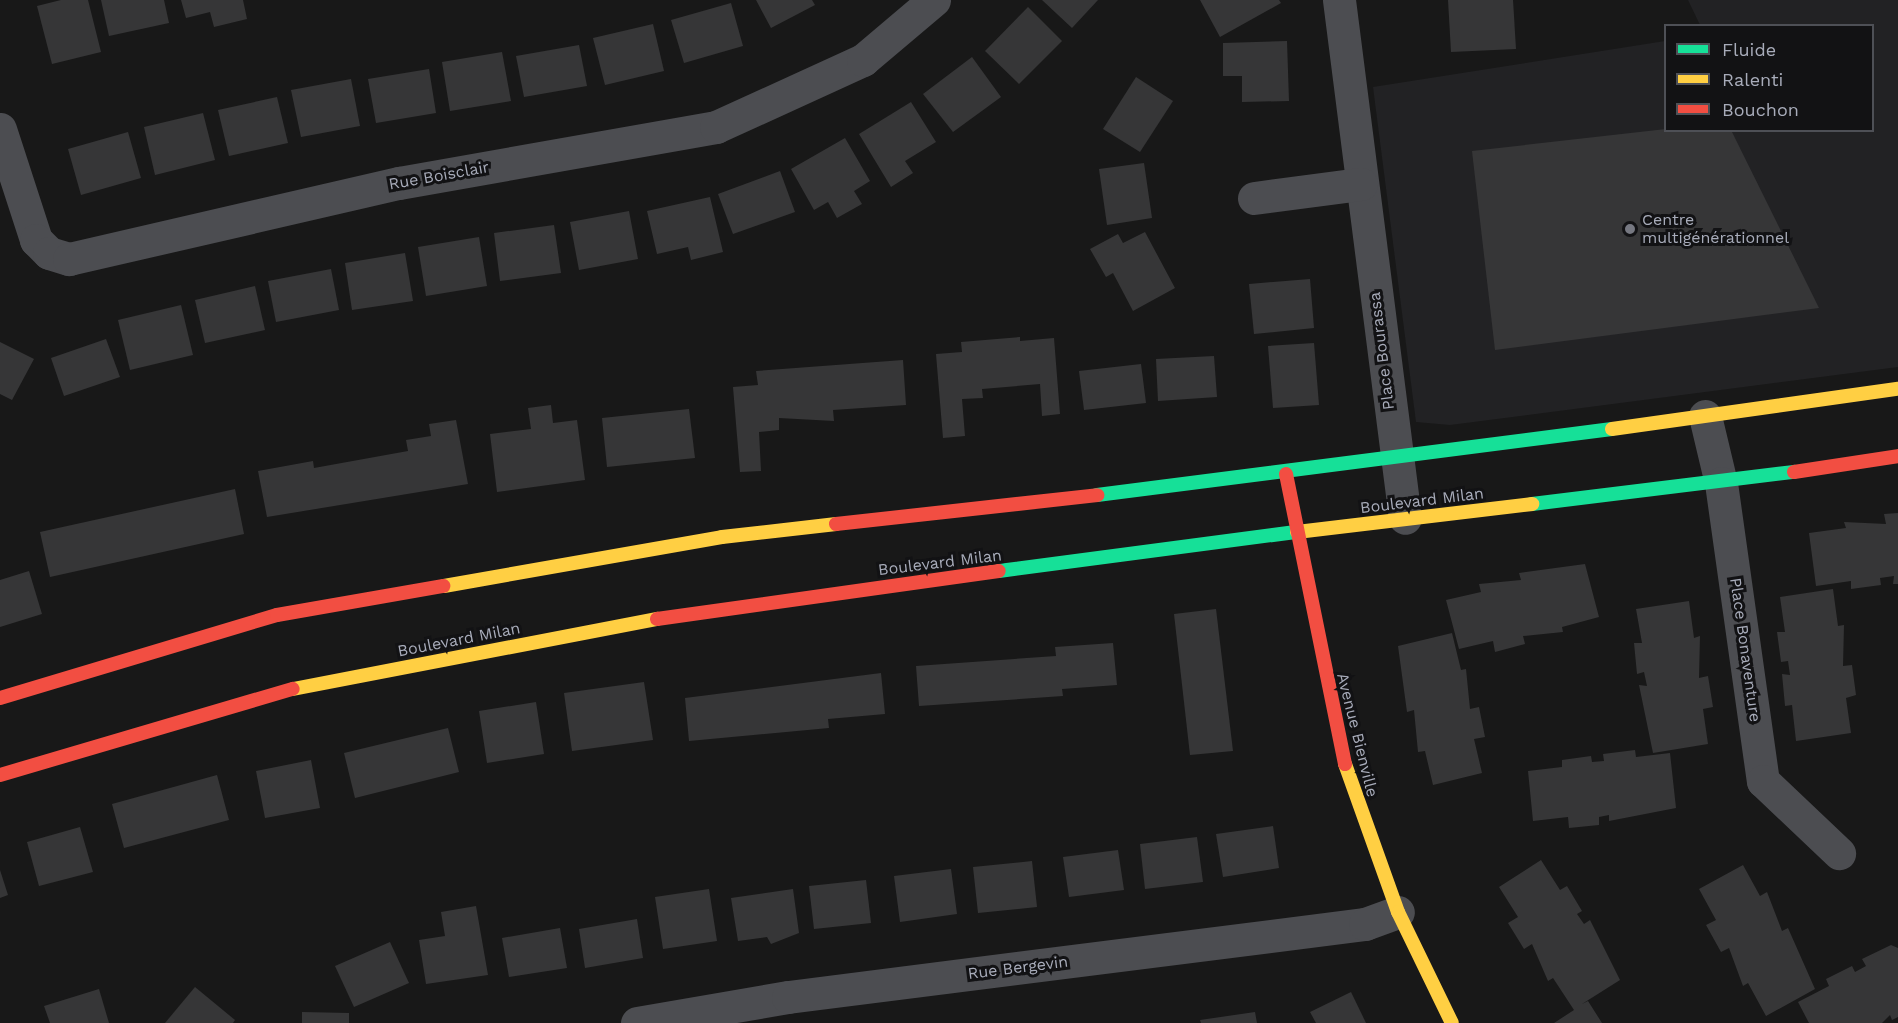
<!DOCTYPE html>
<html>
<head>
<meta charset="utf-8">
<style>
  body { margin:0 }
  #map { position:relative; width:1898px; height:1023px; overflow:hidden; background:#181818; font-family:"Work Sans",sans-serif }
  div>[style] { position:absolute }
  .built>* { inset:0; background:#222224 }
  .building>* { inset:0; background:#363637 }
  .street>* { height:33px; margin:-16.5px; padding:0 16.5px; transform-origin:16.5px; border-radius:16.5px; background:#4c4d51 }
  .fast>* { height:14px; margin:-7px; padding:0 7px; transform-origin:7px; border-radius:7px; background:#16e098 }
  .slow>* { height:14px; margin:-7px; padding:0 7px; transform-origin:7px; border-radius:7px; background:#ffcf43 }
  .jam>* { height:14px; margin:-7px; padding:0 7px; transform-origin:7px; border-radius:7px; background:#f24e42 }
  .dots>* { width:16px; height:16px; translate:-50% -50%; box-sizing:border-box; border:3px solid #121214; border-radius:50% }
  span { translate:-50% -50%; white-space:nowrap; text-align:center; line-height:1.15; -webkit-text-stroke:6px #121214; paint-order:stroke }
  .street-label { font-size:16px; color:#a8acba }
  .poi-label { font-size:16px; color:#a8acba }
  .left { translate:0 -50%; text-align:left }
  .legend { position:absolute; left:1664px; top:24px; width:210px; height:108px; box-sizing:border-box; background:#121214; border:2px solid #4e5056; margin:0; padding:8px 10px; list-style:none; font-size:18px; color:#a8acba }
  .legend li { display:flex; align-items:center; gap:12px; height:30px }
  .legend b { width:30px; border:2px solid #4e5056 }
</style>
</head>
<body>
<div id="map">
  <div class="built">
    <div style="clip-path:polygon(1688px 0,1898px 0,1898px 367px,1450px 425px,1416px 422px,1373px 87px,1665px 41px,1666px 130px,1872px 130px,1872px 26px,1700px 25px)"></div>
  </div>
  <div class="building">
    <div style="clip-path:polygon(61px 0,88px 0,101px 52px,52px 64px,37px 6px)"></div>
    <div style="clip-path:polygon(101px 0,164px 0,169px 23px,109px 36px)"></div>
    <div style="clip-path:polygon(181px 0,243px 0,247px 19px,214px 27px,210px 12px,186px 18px)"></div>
    <div style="clip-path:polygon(756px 0,812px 0,815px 5px,771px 28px)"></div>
    <div style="clip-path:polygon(1042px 0,1098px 0,1072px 28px)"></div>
    <div style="clip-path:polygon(1200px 0,1279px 0,1281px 3px,1220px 37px)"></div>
    <div style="clip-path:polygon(1448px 0,1513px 0,1516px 49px,1451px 52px)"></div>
    <div style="clip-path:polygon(731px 3px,743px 46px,684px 63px,671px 20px)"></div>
    <div style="clip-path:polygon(1028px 7px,1062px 41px,1019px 84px,985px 51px)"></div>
    <div style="clip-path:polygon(653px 24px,664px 71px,605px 85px,593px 38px)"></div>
    <div style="clip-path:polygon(1287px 41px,1289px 101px,1242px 102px,1242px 76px,1223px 76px,1223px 43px)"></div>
    <div style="clip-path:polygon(579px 45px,587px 86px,524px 97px,516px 56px)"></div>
    <div style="clip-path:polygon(502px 52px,511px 101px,450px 111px,442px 62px)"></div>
    <div style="clip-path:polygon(972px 57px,1001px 97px,953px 132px,923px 94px)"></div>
    <div style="clip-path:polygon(429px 69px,436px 113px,376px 123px,368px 79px)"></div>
    <div style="clip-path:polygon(1136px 77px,1173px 101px,1140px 152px,1103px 129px)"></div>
    <div style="clip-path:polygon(351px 79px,360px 126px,301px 137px,291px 90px)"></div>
    <div style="clip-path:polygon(277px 97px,288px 143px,229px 156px,218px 110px)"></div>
    <div style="clip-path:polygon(911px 102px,936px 142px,905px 161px,913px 173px,891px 187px,859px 134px)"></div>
    <div style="clip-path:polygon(203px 113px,215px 160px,155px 175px,144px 127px)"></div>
    <div style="clip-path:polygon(1666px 129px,1731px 130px,1819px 308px,1495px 350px,1472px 151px)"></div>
    <div style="clip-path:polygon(128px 132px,141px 178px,81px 195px,68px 149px)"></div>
    <div style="clip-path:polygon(845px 138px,870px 181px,854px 191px,862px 204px,837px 218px,828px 202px,814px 210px,791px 169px)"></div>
    <div style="clip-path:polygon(1144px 163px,1152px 218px,1107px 225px,1099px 169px)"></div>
    <div style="clip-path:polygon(780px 171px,795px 212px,733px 234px,718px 194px)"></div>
    <div style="clip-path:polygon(710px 197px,723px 252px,691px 260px,688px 247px,657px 254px,647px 211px)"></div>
    <div style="clip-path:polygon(629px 211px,638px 259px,579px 270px,570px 222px)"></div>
    <div style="clip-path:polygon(554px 225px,561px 273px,500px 281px,494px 233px)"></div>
    <div style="clip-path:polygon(1145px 232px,1175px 288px,1133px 311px,1113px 273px,1106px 277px,1090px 249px,1118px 234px,1123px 243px)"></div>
    <div style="clip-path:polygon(479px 237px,487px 286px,426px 296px,418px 247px)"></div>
    <div style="clip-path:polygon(405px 253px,413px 301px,352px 310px,345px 263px)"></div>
    <div style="clip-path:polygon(331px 269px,339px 310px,276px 322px,268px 281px)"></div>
    <div style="clip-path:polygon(1310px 279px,1314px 328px,1254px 334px,1249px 284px)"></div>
    <div style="clip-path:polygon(255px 286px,265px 330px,205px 343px,195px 300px)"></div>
    <div style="clip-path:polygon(181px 305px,193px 355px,130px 370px,118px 320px)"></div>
    <div style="clip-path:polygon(1020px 337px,1020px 341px,1054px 338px,1060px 414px,1042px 416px,1040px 384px,982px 389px,983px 398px,962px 399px,965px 436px,943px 438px,936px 354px,962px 352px,961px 342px)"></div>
    <div style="clip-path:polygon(106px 339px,120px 377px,64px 396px,51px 358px)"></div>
    <div style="clip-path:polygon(0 342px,34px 359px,12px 400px,0 394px)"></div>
    <div style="clip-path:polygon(1314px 343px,1319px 405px,1273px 408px,1268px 346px)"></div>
    <div style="clip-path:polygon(1214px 356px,1217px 397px,1158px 401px,1156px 359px)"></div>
    <div style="clip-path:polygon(903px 360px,906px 405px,833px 410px,834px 421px,779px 418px,779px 430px,759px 432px,761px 471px,740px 472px,733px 387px,758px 385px,756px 371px)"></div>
    <div style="clip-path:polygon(1141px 364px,1146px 403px,1084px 410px,1079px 371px)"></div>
    <div style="clip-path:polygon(551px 405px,553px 423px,577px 420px,585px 480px,497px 492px,490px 434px,531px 429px,528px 408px)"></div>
    <div style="clip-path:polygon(689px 409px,695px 458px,607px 467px,602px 418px)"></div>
    <div style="clip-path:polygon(456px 420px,468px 484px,267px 517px,258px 471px,313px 461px,314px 468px,408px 451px,406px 440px,431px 436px,429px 424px)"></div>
    <div style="clip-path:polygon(235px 489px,244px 534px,50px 577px,40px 532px)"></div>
    <div style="clip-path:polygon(1898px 513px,1898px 584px,1893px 584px,1894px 576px,1880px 578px,1881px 585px,1851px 589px,1851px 581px,1816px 586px,1809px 533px,1846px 528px,1844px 522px,1886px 524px,1884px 514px)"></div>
    <div style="clip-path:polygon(1585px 564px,1599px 617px,1562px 627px,1563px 632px,1523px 636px,1525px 644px,1495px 652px,1493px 641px,1459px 649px,1446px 600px,1481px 592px,1479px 584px,1521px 580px,1519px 573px)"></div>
    <div style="clip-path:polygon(29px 571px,42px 614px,0 627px,0 580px)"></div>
    <div style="clip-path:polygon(1833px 589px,1838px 626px,1844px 625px,1843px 666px,1852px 665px,1856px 695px,1846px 698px,1851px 733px,1796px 741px,1792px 705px,1785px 706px,1782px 674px,1790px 675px,1788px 661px,1781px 662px,1777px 632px,1785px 632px,1780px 597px)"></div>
    <div style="clip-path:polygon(1689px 601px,1694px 638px,1700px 636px,1699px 678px,1708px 676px,1713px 707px,1703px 709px,1708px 744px,1653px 753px,1639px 685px,1647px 686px,1644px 672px,1637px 674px,1634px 643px,1642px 643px,1636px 609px)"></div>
    <div style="clip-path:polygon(1216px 609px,1233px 751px,1190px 755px,1174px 614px)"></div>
    <div style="clip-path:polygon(1452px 633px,1461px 670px,1466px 669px,1470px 709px,1479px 707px,1485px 737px,1474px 739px,1482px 773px,1433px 785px,1425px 751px,1418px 752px,1414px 710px,1407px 712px,1398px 646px)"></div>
    <div style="clip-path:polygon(1113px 643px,1117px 685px,1062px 689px,1063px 696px,919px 706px,916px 666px,1056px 656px,1055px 647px)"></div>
    <div style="clip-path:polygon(881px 673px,885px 714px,828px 719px,829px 728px,689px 741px,685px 698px)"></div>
    <div style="clip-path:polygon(644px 682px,653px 740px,572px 751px,564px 693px)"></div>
    <div style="clip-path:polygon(536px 702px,544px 754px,487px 763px,479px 711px)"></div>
    <div style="clip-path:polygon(448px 728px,459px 772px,355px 798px,344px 753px)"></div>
    <div style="clip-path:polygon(1635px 750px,1636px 757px,1670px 753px,1676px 808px,1609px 821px,1609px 815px,1599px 817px,1599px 825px,1569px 828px,1568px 817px,1533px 821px,1528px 771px,1562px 767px,1562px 760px,1591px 756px,1592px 762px,1604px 761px,1603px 754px)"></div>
    <div style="clip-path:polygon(311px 760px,320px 808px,265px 818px,256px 771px)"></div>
    <div style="clip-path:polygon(217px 775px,229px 820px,124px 848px,112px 804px)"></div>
    <div style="clip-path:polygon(1273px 826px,1279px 868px,1223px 877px,1216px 834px)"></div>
    <div style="clip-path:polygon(80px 827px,93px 872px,39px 886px,27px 842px)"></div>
    <div style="clip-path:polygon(1197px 837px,1203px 882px,1145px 889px,1140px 844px)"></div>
    <div style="clip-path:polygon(1118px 850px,1124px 890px,1069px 897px,1063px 857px)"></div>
    <div style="clip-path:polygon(1541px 860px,1560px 890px,1567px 886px,1582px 911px,1577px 914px,1584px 924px,1590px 920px,1620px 980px,1582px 1004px,1588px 1001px,1602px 1023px,1554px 1023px,1574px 1010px,1553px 978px,1548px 981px,1532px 944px,1524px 949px,1508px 923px,1518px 917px,1499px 887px)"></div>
    <div style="clip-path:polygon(1032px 861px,1037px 907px,978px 913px,973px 867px)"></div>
    <div style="clip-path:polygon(1743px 865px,1760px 896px,1767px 892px,1782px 931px,1788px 928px,1815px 989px,1766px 1016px,1748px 983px,1743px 986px,1729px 948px,1721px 952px,1706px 925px,1716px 920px,1699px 889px)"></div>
    <div style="clip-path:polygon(951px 869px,957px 914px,900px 922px,894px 876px)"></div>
    <div style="clip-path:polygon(0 870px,8px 895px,0 898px)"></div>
    <div style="clip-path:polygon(866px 880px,871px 923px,814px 929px,809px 886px)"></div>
    <div style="clip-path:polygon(709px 889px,717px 941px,663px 949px,655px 897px)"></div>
    <div style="clip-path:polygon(793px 889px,799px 933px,771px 944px,767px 937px,738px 941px,731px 898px)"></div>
    <div style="clip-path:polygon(476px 906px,488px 975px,426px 984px,419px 940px,445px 936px,441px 912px)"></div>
    <div style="clip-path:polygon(637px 919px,643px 958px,585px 968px,579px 929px)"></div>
    <div style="clip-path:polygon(560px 928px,567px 968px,509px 977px,502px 938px)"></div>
    <div style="clip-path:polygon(390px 942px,409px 983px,354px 1007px,335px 966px)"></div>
    <div style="clip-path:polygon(1891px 945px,1898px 948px,1898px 1017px,1892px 1020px,1890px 1015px,1882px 1023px,1809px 1023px,1798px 1002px,1829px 986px,1826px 979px,1852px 966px,1855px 972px,1866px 966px,1862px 959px)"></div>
    <div style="clip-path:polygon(195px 987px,235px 1020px,233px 1023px,165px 1023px)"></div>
    <div style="clip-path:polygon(99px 989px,109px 1023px,50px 1023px,44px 1006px)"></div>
    <div style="clip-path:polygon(1351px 992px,1366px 1023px,1316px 1023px,1310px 1012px)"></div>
    <div style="clip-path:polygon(302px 1012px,349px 1013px,349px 1023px,302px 1023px)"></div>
    <div style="clip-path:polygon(1255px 1012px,1257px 1023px,1201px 1023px,1200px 1020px)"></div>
  </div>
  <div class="street">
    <div style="left:1339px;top:0;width:522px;rotate:82.74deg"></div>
    <div style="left:0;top:129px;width:117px;rotate:72deg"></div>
    <div style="left:36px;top:240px;width:18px;rotate:45deg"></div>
    <div style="left:49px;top:253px;width:21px;rotate:17deg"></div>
    <div style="left:69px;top:259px;width:339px;rotate:-13deg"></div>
    <div style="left:399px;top:183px;width:322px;rotate:-10deg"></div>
    <div style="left:716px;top:127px;width:162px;rotate:-24.5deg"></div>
    <div style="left:863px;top:60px;width:93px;rotate:-40.2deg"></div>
    <div style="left:1254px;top:198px;width:108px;rotate:-7.5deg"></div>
    <div style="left:1705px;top:416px;width:69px;rotate:76.6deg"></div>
    <div style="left:1721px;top:483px;width:301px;rotate:82deg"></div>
    <div style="left:1763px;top:781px;width:105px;rotate:43.5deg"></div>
    <div style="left:637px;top:1023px;width:153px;rotate:-9.8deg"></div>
    <div style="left:788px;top:997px;width:582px;rotate:-7.21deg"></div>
    <div style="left:1365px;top:924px;width:35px;rotate:-20deg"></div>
  </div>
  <div class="fast">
    <div style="left:1097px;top:495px;width:519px;rotate:-7.3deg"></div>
    <div style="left:1532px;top:504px;width:264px;rotate:-7deg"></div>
    <div style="left:999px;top:571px;width:301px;rotate:-7.5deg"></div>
  </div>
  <div class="slow">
    <div style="left:1612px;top:429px;width:289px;rotate:-8deg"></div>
    <div style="left:1297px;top:532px;width:237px;rotate:-6.8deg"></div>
    <div style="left:444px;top:586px;width:282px;rotate:-10deg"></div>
    <div style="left:722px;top:537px;width:115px;rotate:-6.5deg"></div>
    <div style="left:293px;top:689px;width:371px;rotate:-10.9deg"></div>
    <div style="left:1345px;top:764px;width:157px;rotate:70.3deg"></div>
    <div style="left:1398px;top:912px;width:123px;rotate:64.1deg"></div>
  </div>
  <div class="jam">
    <div style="left:1794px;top:472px;width:105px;rotate:-8.7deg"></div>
    <div style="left:1286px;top:474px;width:296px;rotate:78.5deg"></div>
    <div style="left:836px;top:524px;width:263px;rotate:-6.3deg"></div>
    <div style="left:657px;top:619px;width:345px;rotate:-8deg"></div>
    <div style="left:0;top:698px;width:289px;rotate:-16.7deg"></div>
    <div style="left:277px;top:615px;width:169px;rotate:-9.9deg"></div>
    <div style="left:0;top:775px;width:305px;rotate:-16.4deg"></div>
  </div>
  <div class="dots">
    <div style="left:1630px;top:229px;background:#767881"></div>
  </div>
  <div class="street-label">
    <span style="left:439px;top:176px;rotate:-10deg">Rue Boisclair</span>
    <span style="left:1382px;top:351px;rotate:-97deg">Place Bourassa</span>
    <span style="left:1422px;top:501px;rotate:-7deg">Boulevard Milan</span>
    <span style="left:940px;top:563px;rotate:-7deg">Boulevard Milan</span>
    <span style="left:459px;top:640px;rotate:-11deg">Boulevard Milan</span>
    <span style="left:1745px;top:650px;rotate:82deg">Place Bonaventure</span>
    <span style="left:1357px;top:735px;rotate:76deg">Avenue Bienville</span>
    <span style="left:1018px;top:968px;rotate:-7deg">Rue Bergevin</span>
  </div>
  <div class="poi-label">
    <span class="left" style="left:1642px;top:229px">Centre<br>multigénérationnel</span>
  </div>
  <ul class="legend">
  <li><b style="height:8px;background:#16e098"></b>Fluide</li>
  <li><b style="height:8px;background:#ffcf43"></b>Ralenti</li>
  <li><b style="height:8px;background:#f24e42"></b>Bouchon</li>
  </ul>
</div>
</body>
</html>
